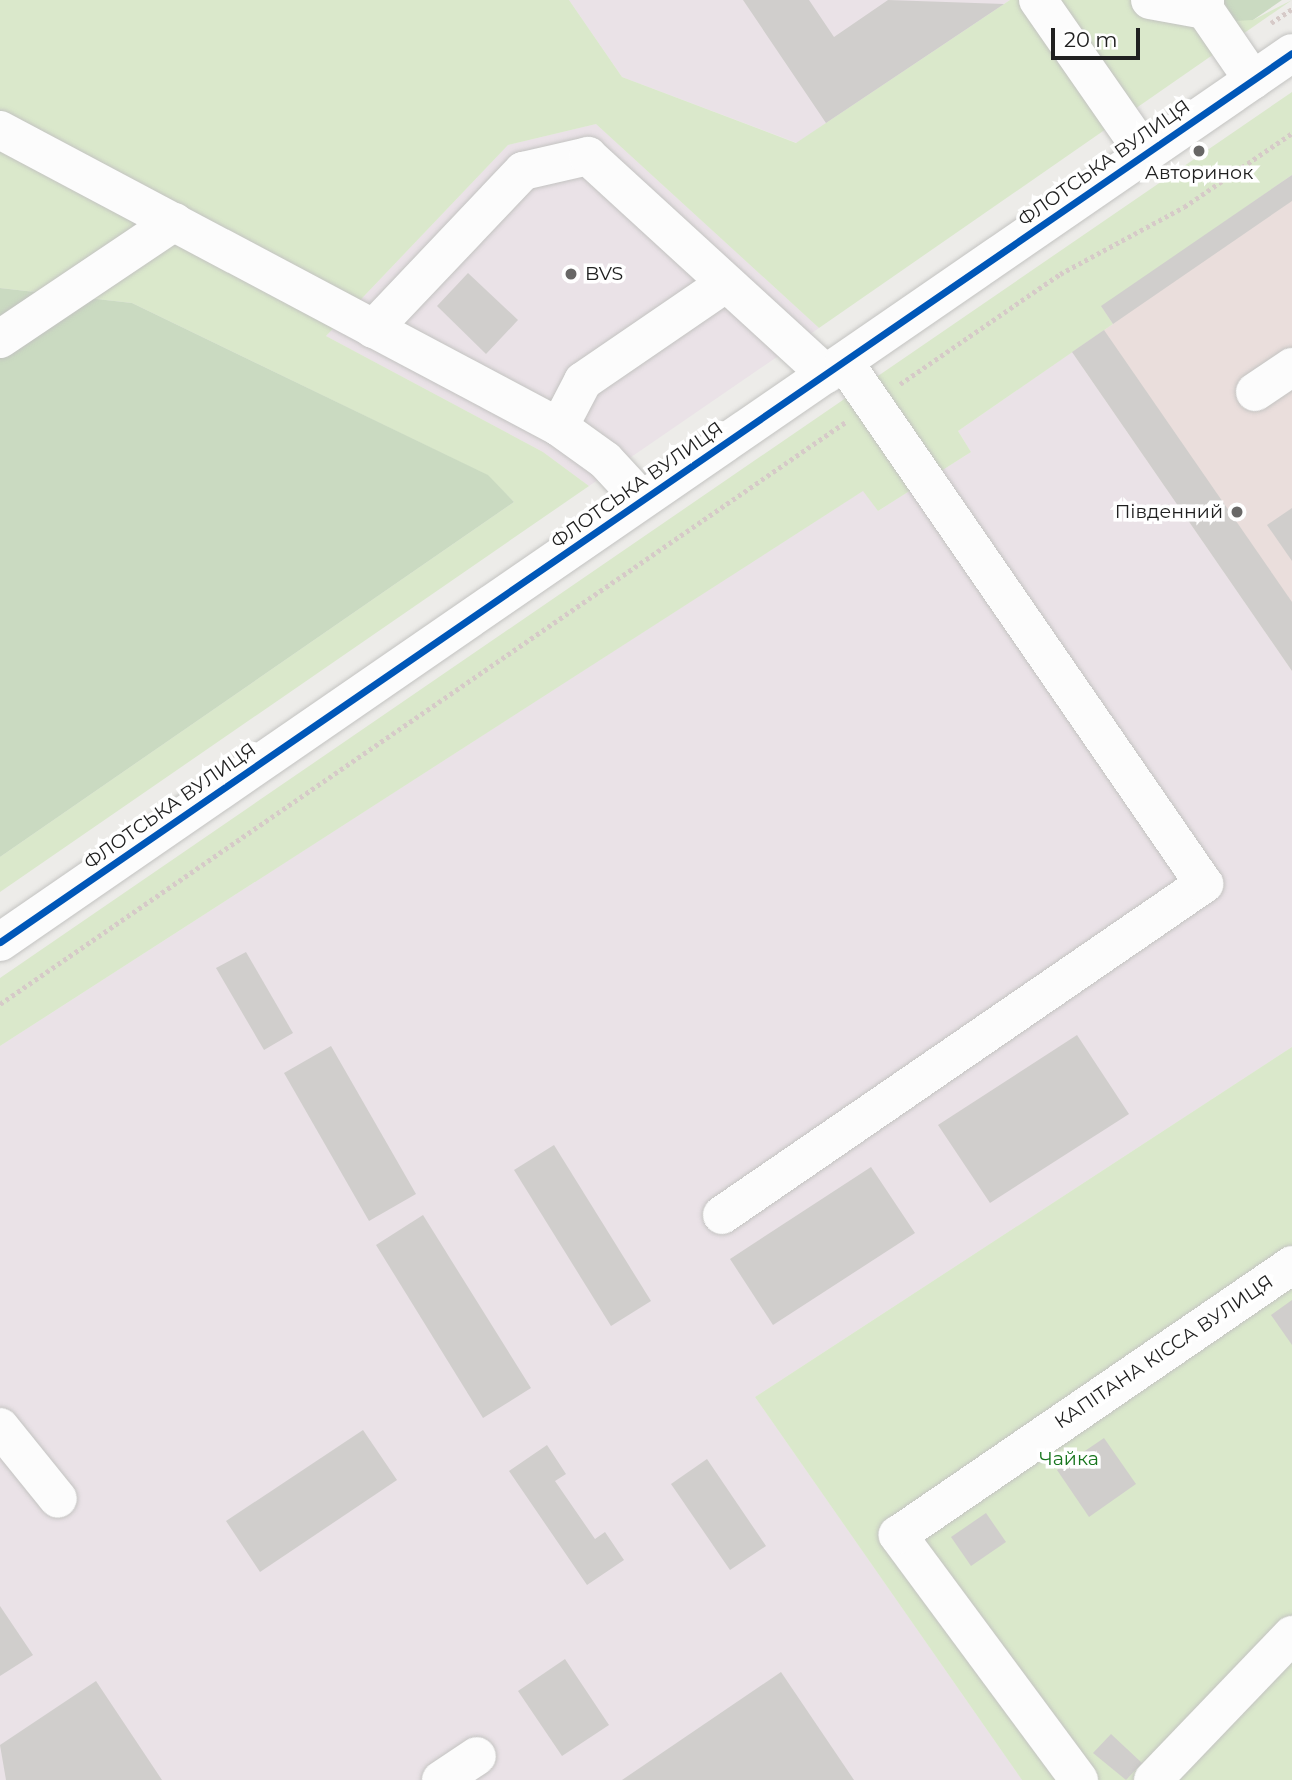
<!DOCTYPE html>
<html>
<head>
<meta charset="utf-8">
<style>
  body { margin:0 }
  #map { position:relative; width:1292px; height:1780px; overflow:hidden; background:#edece9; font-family:Montserrat,sans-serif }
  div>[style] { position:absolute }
  .commercial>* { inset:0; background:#eadedc }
  .industrial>* { inset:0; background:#eae2e7 }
  .grass>* { inset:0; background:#dae8cb }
  .forest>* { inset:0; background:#cadac1 }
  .building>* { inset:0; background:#d0cecc }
  .path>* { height:4.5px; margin-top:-2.25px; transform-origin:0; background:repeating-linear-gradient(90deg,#d6cac8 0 3.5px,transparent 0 7px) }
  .roads { filter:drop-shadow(0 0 2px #c3c3c1) drop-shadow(0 0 2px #c3c3c1) }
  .minor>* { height:38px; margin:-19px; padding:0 19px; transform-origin:19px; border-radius:19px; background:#fcfcfc }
  .cycleway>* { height:7px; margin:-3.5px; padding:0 3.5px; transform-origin:3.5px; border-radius:3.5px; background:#0057b8 }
  .dots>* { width:19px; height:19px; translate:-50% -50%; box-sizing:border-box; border:4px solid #fff; border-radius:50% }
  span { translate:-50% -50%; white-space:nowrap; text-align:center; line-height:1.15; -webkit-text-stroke:7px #fff; paint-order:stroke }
  .street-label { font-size:19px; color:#202020 }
  .poi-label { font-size:19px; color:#202020 }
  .left { translate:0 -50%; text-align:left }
  .right { translate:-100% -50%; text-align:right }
  .park-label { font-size:19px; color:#17751d }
  .scale { position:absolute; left:1051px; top:28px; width:89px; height:32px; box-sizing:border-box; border:4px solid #202020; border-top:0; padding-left:9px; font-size:21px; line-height:24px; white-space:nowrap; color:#202020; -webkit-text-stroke:5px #fff; paint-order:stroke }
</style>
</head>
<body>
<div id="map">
  <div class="commercial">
    <div style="clip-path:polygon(1292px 175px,1292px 671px,1072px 352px,1113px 324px,1101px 306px)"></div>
  </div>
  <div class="industrial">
    <div style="clip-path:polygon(569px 0,1010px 0,797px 143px,622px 77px)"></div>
    <div style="clip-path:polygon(596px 124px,819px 328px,589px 486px,543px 452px,326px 336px,508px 145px)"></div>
    <div style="clip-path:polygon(1072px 352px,1292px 671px,1292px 1047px,755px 1397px,1022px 1780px,0 1780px,0 1046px,864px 490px,878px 511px,971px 452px,958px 431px)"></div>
  </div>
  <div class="grass">
    <div style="clip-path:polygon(0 0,569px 0,622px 77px,796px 143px,1010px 0,1223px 0,1253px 20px,1292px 0,819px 328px,596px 124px,508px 145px,326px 336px,543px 452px,589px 486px,0 892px,0 857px,514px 502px,487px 475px,132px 303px,0 288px)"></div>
    <div style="clip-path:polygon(1292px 92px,1292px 175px,1102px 307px,1113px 324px,958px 431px,971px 452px,878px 511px,863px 491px,0 1046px,0 978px)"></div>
    <div style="clip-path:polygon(1292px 1047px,1292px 1780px,1022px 1780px,755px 1397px)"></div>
  </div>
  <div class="forest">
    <div style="clip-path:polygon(1223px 0,1282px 0,1253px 20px,1235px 21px)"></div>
    <div style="clip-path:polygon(0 288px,132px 303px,488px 475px,514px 502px,0 857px)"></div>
  </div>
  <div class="building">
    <div style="clip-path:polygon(743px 0,809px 0,834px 37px,888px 0,1004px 4px,826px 123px)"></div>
    <div style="clip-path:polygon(1292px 175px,1292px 201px,1113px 324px,1101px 306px)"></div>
    <div style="clip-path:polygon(468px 273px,518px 320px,486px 354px,437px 306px)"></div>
    <div style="clip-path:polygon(1104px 330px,1292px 602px,1292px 671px,1072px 352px)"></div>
    <div style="clip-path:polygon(1292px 508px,1292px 561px,1267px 525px)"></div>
    <div style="clip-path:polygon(246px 952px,293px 1033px,264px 1050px,216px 968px)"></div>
    <div style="clip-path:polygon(1077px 1035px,1129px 1114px,990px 1203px,938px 1125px)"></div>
    <div style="clip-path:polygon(331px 1046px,416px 1194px,369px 1221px,284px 1073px)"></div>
    <div style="clip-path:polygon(554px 1145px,651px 1301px,611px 1326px,514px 1170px)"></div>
    <div style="clip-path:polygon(871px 1167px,915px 1233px,773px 1325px,730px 1259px)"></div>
    <div style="clip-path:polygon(423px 1215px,531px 1388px,483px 1418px,376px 1245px)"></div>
    <div style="clip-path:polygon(1292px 1300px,1292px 1345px,1271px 1315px)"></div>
    <div style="clip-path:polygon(363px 1430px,397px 1480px,260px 1572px,226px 1521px)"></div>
    <div style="clip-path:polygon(1104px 1438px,1136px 1484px,1089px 1517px,1057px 1470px)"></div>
    <div style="clip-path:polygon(547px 1445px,566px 1474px,555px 1481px,595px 1539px,605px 1532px,624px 1560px,587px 1585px,509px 1471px)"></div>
    <div style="clip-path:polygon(707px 1459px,766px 1546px,730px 1570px,671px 1484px)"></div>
    <div style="clip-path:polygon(986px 1513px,1006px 1542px,971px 1566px,951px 1537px)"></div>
    <div style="clip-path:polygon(0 1606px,33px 1655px,0 1676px)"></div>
    <div style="clip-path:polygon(565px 1659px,609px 1725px,562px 1756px,518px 1691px)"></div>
    <div style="clip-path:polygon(781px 1672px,854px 1780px,622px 1780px)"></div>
    <div style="clip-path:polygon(96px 1681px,162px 1780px,6px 1780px,0 1745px)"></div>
    <div style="clip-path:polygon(1111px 1734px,1142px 1763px,1126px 1780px,1093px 1753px)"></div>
  </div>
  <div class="path">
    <div style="left:1271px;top:23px;width:25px;rotate:-34deg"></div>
    <div style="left:900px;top:384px;width:194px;rotate:-34.5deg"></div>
    <div style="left:1060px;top:274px;width:141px;rotate:-28.4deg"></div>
    <div style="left:1184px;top:207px;width:131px;rotate:-34.4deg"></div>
    <div style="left:0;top:1004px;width:1028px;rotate:-34.54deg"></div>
  </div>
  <div class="roads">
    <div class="minor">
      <div style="left:1038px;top:0;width:188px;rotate:55.2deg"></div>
      <div style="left:1150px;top:0;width:56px;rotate:10.3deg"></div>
      <div style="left:1205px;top:0;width:10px;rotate:90deg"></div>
      <div style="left:1205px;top:10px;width:85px;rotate:55.6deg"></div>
      <div style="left:0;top:130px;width:633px;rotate:27.98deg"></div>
      <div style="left:559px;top:427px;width:57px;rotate:35.7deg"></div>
      <div style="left:605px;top:460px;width:54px;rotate:47.2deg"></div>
      <div style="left:373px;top:329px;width:218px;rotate:-46.5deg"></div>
      <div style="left:523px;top:171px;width:67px;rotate:-13deg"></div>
      <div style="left:588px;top:156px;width:323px;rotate:42.5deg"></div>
      <div style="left:0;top:339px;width:210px;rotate:-33.9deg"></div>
      <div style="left:1255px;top:392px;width:45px;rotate:-34deg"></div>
      <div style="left:559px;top:427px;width:52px;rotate:-62.4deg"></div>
      <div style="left:583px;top:381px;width:173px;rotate:-34.4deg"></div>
      <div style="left:0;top:942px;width:1568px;rotate:-34.53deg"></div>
      <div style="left:722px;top:1215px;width:585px;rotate:-34.48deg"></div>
      <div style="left:1204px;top:884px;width:634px;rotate:-124.59deg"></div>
      <div style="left:0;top:1427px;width:92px;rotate:51.1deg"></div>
      <div style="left:441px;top:1780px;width:43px;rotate:-33.7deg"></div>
      <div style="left:1079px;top:1780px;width:305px;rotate:-126.5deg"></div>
      <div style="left:898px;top:1535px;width:478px;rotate:-34.4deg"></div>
      <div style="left:1153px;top:1780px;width:201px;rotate:-46.2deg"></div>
    </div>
  </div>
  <div class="cycleway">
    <div style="left:0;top:942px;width:1568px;rotate:-34.53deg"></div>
  </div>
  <div class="dots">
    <div style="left:1199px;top:151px;background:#686766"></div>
    <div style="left:571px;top:274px;background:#686766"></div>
    <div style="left:1237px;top:512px;background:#686766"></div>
  </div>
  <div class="street-label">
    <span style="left:1104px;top:163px;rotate:-35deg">ФЛОТСЬКА ВУЛИЦЯ</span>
    <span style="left:637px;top:485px;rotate:-35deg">ФЛОТСЬКА ВУЛИЦЯ</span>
    <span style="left:170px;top:806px;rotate:-35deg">ФЛОТСЬКА ВУЛИЦЯ</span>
    <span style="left:1164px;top:1352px;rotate:-34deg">КАПІТАНА КІССА ВУЛИЦЯ</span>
  </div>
  <div class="poi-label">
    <span style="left:1199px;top:173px">Авторинок</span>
    <span class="left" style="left:585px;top:274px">BVS</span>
    <span class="right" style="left:1223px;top:512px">Південний</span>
  </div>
  <div class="park-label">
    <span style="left:1069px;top:1459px">Чайка</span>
  </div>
  <div class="scale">20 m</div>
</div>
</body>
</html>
